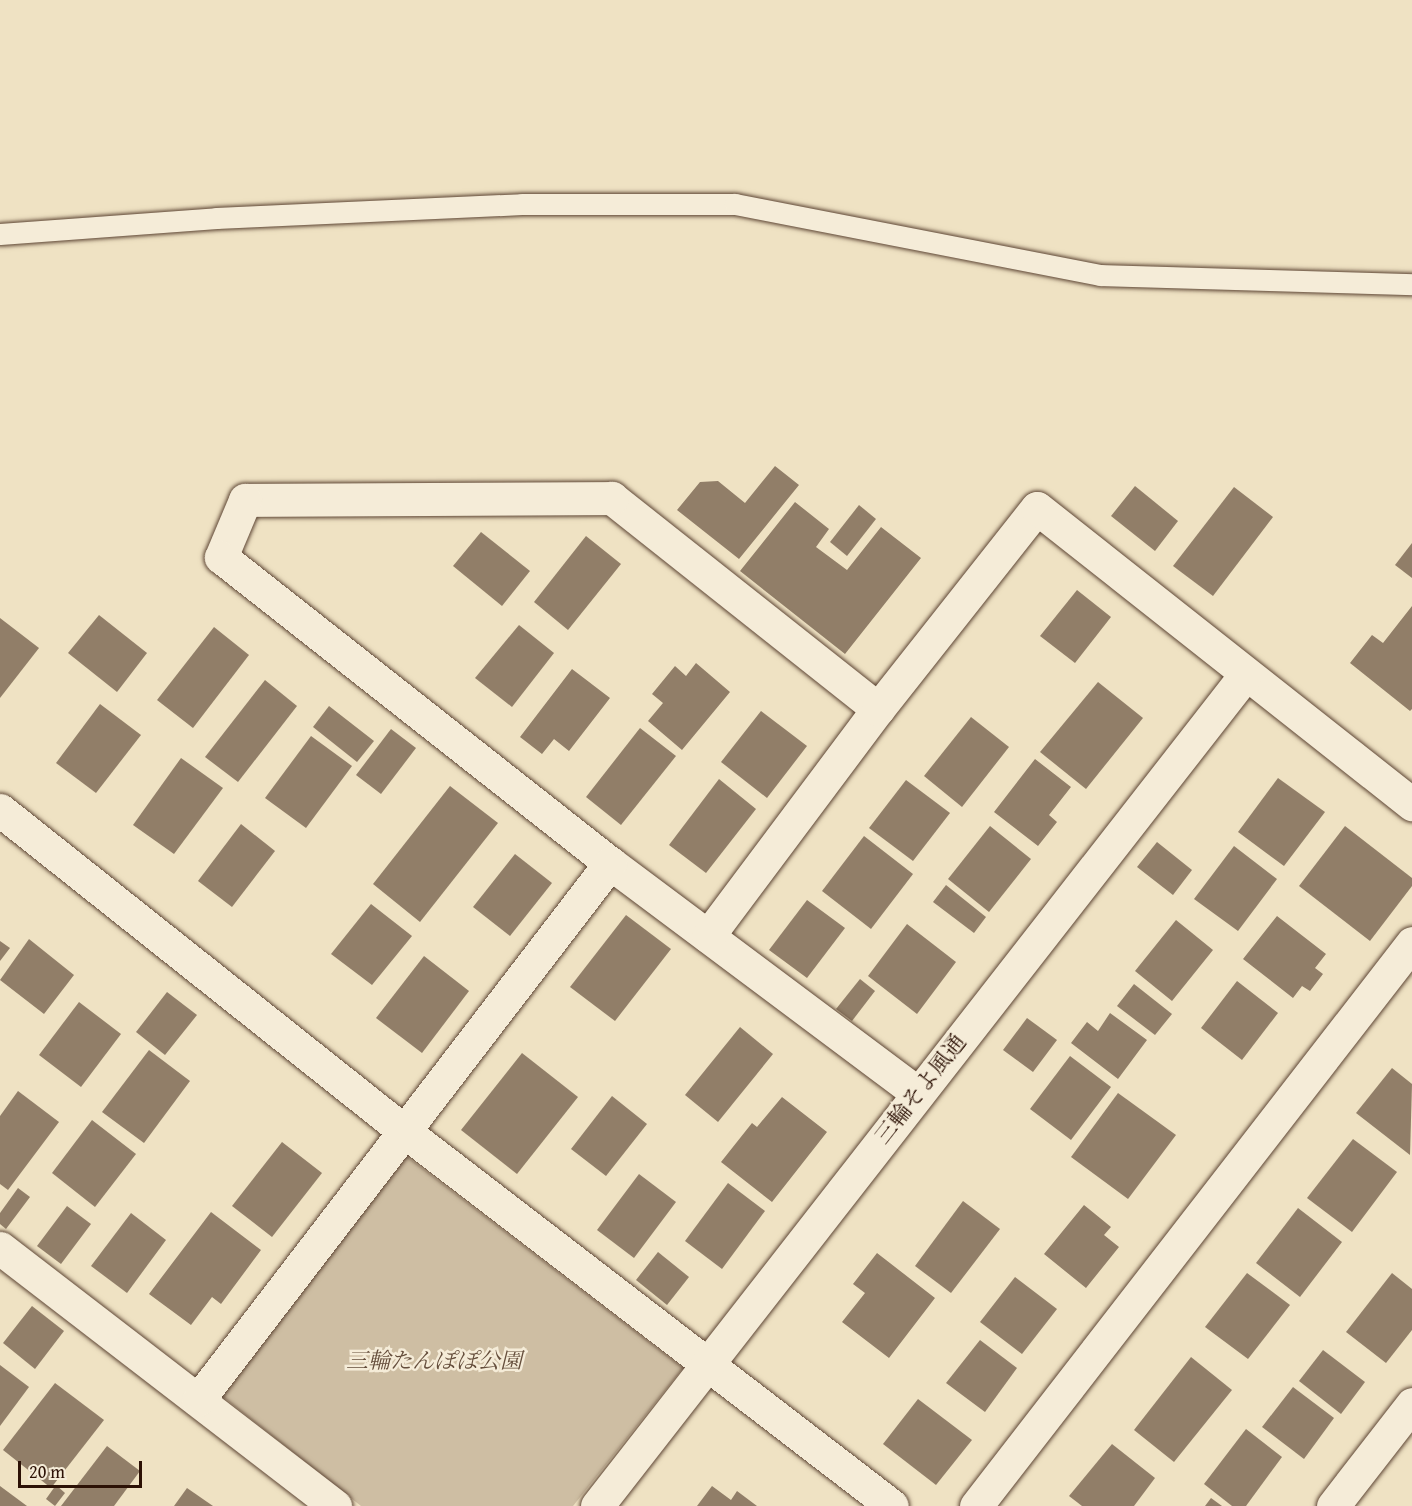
<!DOCTYPE html>
<html>
<head>
<meta charset="utf-8">
<style>
  body { margin:0 }
  #map { position:relative; width:1412px; height:1506px; overflow:hidden; background:#efe2c3; font-family:"Gentium Book Plus","Noto Serif JP",serif }
  div>[style] { position:absolute }
  .green>* { inset:0; background:#cebea3 }
  .building>* { inset:0; background:#917e68 }
  .roads { filter:drop-shadow(0 0 2px #5d4534) drop-shadow(0 0 2px #5d4534) }
  .lane>* { height:21px; margin:-10.5px; padding:0 10.5px; transform-origin:10.5px; border-radius:10.5px; background:#f5ecd8 }
  .street>* { height:33px; margin:-16.5px; padding:0 16.5px; transform-origin:16.5px; border-radius:16.5px; background:#f5ecd8 }
  span { translate:-50% -50%; white-space:nowrap; text-align:center; line-height:1.15; -webkit-text-stroke:5px #f5ecd8; paint-order:stroke }
  .street-label { font-size:22px; color:#2c1105 }
  .park-label { font-size:22px; color:#654e3c; font-style:italic }
  .scale { position:absolute; left:18px; top:1461px; width:124px; height:27px; box-sizing:border-box; border:3px solid #2c1105; border-top:0; padding-left:8px; font-size:18px; line-height:21px; white-space:nowrap; color:#2c1105; -webkit-text-stroke:4px #f5ecd8; paint-order:stroke }
</style>
</head>
<body>
<div id="map">
  <div class="green">
    <div style="clip-path:polygon(406px 1156px,683px 1368px,573px 1506px,361px 1506px,222px 1396px)"></div>
  </div>
  <div class="building">
    <div style="clip-path:polygon(775px 466px,799px 485px,739px 559px,677px 510px,700px 482px,718px 481px,745px 503px)"></div>
    <div style="clip-path:polygon(1135px 486px,1178px 521px,1155px 551px,1111px 516px)"></div>
    <div style="clip-path:polygon(1234px 487px,1273px 517px,1213px 596px,1173px 566px)"></div>
    <div style="clip-path:polygon(795px 502px,829px 529px,816px 547px,847px 570px,881px 527px,921px 558px,845px 654px,740px 571px)"></div>
    <div style="clip-path:polygon(859px 505px,876px 519px,847px 556px,830px 542px)"></div>
    <div style="clip-path:polygon(481px 532px,530px 571px,502px 606px,453px 566px)"></div>
    <div style="clip-path:polygon(586px 536px,621px 564px,568px 630px,534px 602px)"></div>
    <div style="clip-path:polygon(1412px 543px,1412px 578px,1395px 565px)"></div>
    <div style="clip-path:polygon(1077px 590px,1111px 617px,1075px 663px,1040px 636px)"></div>
    <div style="clip-path:polygon(1412px 606px,1412px 709px,1410px 711px,1350px 663px,1372px 635px,1383px 643px)"></div>
    <div style="clip-path:polygon(99px 615px,147px 653px,117px 692px,68px 653px)"></div>
    <div style="clip-path:polygon(0 618px,39px 648px,0 698px)"></div>
    <div style="clip-path:polygon(519px 625px,554px 653px,512px 707px,475px 678px)"></div>
    <div style="clip-path:polygon(214px 627px,249px 655px,193px 728px,157px 700px)"></div>
    <div style="clip-path:polygon(696px 663px,730px 692px,682px 750px,648px 721px,663px 703px,652px 694px,675px 666px,686px 676px)"></div>
    <div style="clip-path:polygon(572px 669px,610px 698px,569px 751px,554px 739px,542px 754px,520px 737px)"></div>
    <div style="clip-path:polygon(265px 680px,297px 706px,238px 782px,205px 757px)"></div>
    <div style="clip-path:polygon(1098px 682px,1143px 718px,1086px 789px,1040px 752px)"></div>
    <div style="clip-path:polygon(100px 704px,141px 735px,96px 793px,56px 763px)"></div>
    <div style="clip-path:polygon(329px 706px,374px 741px,357px 762px,313px 727px)"></div>
    <div style="clip-path:polygon(761px 711px,807px 746px,767px 798px,721px 762px)"></div>
    <div style="clip-path:polygon(971px 717px,1009px 747px,962px 807px,924px 776px)"></div>
    <div style="clip-path:polygon(640px 728px,676px 756px,621px 825px,586px 797px)"></div>
    <div style="clip-path:polygon(391px 729px,416px 748px,381px 794px,356px 775px)"></div>
    <div style="clip-path:polygon(311px 736px,352px 766px,306px 828px,265px 798px)"></div>
    <div style="clip-path:polygon(181px 758px,223px 788px,174px 854px,133px 825px)"></div>
    <div style="clip-path:polygon(1035px 759px,1071px 787px,1049px 815px,1057px 822px,1038px 846px,994px 812px)"></div>
    <div style="clip-path:polygon(1278px 778px,1325px 812px,1284px 866px,1238px 832px)"></div>
    <div style="clip-path:polygon(719px 779px,756px 809px,706px 873px,669px 845px)"></div>
    <div style="clip-path:polygon(906px 780px,950px 813px,913px 861px,869px 828px)"></div>
    <div style="clip-path:polygon(450px 786px,498px 823px,420px 922px,373px 884px)"></div>
    <div style="clip-path:polygon(241px 824px,275px 851px,232px 907px,198px 881px)"></div>
    <div style="clip-path:polygon(990px 826px,1031px 859px,989px 912px,948px 879px)"></div>
    <div style="clip-path:polygon(1345px 826px,1412px 878px,1412px 886px,1370px 941px,1299px 886px)"></div>
    <div style="clip-path:polygon(864px 836px,913px 874px,871px 929px,822px 891px)"></div>
    <div style="clip-path:polygon(1157px 842px,1192px 870px,1173px 895px,1137px 867px)"></div>
    <div style="clip-path:polygon(1234px 846px,1277px 879px,1238px 931px,1194px 899px)"></div>
    <div style="clip-path:polygon(515px 854px,552px 883px,510px 936px,473px 907px)"></div>
    <div style="clip-path:polygon(946px 885px,986px 917px,974px 933px,933px 902px)"></div>
    <div style="clip-path:polygon(807px 900px,845px 928px,807px 978px,769px 950px)"></div>
    <div style="clip-path:polygon(371px 904px,412px 936px,372px 985px,331px 954px)"></div>
    <div style="clip-path:polygon(626px 915px,671px 949px,615px 1021px,570px 987px)"></div>
    <div style="clip-path:polygon(1277px 916px,1326px 954px,1315px 968px,1323px 974px,1310px 991px,1302px 986px,1293px 998px,1243px 959px)"></div>
    <div style="clip-path:polygon(1176px 920px,1213px 950px,1172px 1001px,1135px 971px)"></div>
    <div style="clip-path:polygon(907px 924px,956px 962px,917px 1014px,868px 976px)"></div>
    <div style="clip-path:polygon(29px 939px,74px 975px,44px 1014px,0 980px)"></div>
    <div style="clip-path:polygon(0 941px,10px 948px,0 961px)"></div>
    <div style="clip-path:polygon(424px 956px,469px 991px,422px 1053px,376px 1018px)"></div>
    <div style="clip-path:polygon(860px 979px,875px 991px,852px 1021px,836px 1009px)"></div>
    <div style="clip-path:polygon(1237px 981px,1278px 1013px,1242px 1060px,1201px 1028px)"></div>
    <div style="clip-path:polygon(1134px 984px,1172px 1014px,1155px 1035px,1117px 1006px)"></div>
    <div style="clip-path:polygon(167px 992px,197px 1015px,165px 1055px,136px 1032px)"></div>
    <div style="clip-path:polygon(79px 1002px,121px 1034px,81px 1087px,39px 1055px)"></div>
    <div style="clip-path:polygon(1110px 1013px,1147px 1040px,1118px 1079px,1071px 1043px,1087px 1022px,1098px 1031px)"></div>
    <div style="clip-path:polygon(1027px 1018px,1057px 1040px,1033px 1072px,1003px 1050px)"></div>
    <div style="clip-path:polygon(740px 1027px,773px 1054px,718px 1122px,685px 1095px)"></div>
    <div style="clip-path:polygon(149px 1050px,190px 1081px,144px 1143px,102px 1112px)"></div>
    <div style="clip-path:polygon(522px 1053px,578px 1097px,517px 1174px,461px 1130px)"></div>
    <div style="clip-path:polygon(1070px 1056px,1111px 1087px,1071px 1140px,1030px 1109px)"></div>
    <div style="clip-path:polygon(1392px 1068px,1412px 1084px,1410px 1155px,1356px 1113px)"></div>
    <div style="clip-path:polygon(18px 1091px,59px 1122px,8px 1190px,0 1184px,0 1116px)"></div>
    <div style="clip-path:polygon(1118px 1093px,1176px 1135px,1128px 1199px,1071px 1157px)"></div>
    <div style="clip-path:polygon(612px 1096px,647px 1124px,606px 1176px,571px 1149px)"></div>
    <div style="clip-path:polygon(782px 1097px,827px 1132px,772px 1202px,721px 1162px,752px 1123px,757px 1127px)"></div>
    <div style="clip-path:polygon(92px 1120px,136px 1154px,95px 1207px,52px 1173px)"></div>
    <div style="clip-path:polygon(1353px 1139px,1397px 1172px,1352px 1232px,1307px 1198px)"></div>
    <div style="clip-path:polygon(282px 1142px,322px 1173px,272px 1237px,232px 1206px)"></div>
    <div style="clip-path:polygon(639px 1174px,676px 1202px,634px 1258px,597px 1230px)"></div>
    <div style="clip-path:polygon(728px 1183px,765px 1211px,722px 1269px,685px 1241px)"></div>
    <div style="clip-path:polygon(18px 1188px,30px 1197px,6px 1229px,0 1224px,0 1213px)"></div>
    <div style="clip-path:polygon(963px 1201px,1000px 1229px,951px 1293px,915px 1266px)"></div>
    <div style="clip-path:polygon(1084px 1205px,1111px 1227px,1104px 1235px,1119px 1247px,1086px 1288px,1044px 1254px)"></div>
    <div style="clip-path:polygon(67px 1206px,91px 1224px,61px 1264px,37px 1246px)"></div>
    <div style="clip-path:polygon(1298px 1208px,1342px 1242px,1300px 1297px,1256px 1263px)"></div>
    <div style="clip-path:polygon(211px 1212px,261px 1250px,221px 1304px,212px 1297px,191px 1325px,149px 1294px)"></div>
    <div style="clip-path:polygon(131px 1213px,166px 1240px,127px 1293px,91px 1266px)"></div>
    <div style="clip-path:polygon(658px 1252px,689px 1277px,667px 1305px,636px 1280px)"></div>
    <div style="clip-path:polygon(877px 1253px,935px 1298px,889px 1358px,842px 1322px,865px 1293px,853px 1284px)"></div>
    <div style="clip-path:polygon(1247px 1273px,1290px 1305px,1248px 1359px,1205px 1327px)"></div>
    <div style="clip-path:polygon(1392px 1273px,1412px 1289px,1412px 1330px,1386px 1363px,1346px 1332px)"></div>
    <div style="clip-path:polygon(1015px 1277px,1057px 1309px,1022px 1354px,980px 1322px)"></div>
    <div style="clip-path:polygon(32px 1306px,64px 1331px,35px 1369px,3px 1343px)"></div>
    <div style="clip-path:polygon(980px 1340px,1017px 1368px,985px 1412px,946px 1383px)"></div>
    <div style="clip-path:polygon(1323px 1350px,1365px 1382px,1341px 1414px,1299px 1381px)"></div>
    <div style="clip-path:polygon(1191px 1357px,1232px 1390px,1174px 1462px,1134px 1430px)"></div>
    <div style="clip-path:polygon(0 1365px,29px 1387px,0 1426px)"></div>
    <div style="clip-path:polygon(55px 1383px,104px 1420px,51px 1488px,3px 1450px)"></div>
    <div style="clip-path:polygon(1293px 1387px,1334px 1418px,1304px 1459px,1262px 1427px)"></div>
    <div style="clip-path:polygon(918px 1399px,972px 1440px,936px 1485px,883px 1444px)"></div>
    <div style="clip-path:polygon(1246px 1429px,1282px 1457px,1246px 1506px,1232px 1506px,1204px 1484px)"></div>
    <div style="clip-path:polygon(1112px 1444px,1155px 1478px,1134px 1506px,1082px 1506px,1069px 1496px)"></div>
    <div style="clip-path:polygon(107px 1446px,140px 1471px,114px 1506px,61px 1506px)"></div>
    <div style="clip-path:polygon(56px 1485px,65px 1493px,55px 1506px,46px 1499px)"></div>
    <div style="clip-path:polygon(0 1486px,27px 1506px,0 1506px)"></div>
    <div style="clip-path:polygon(712px 1486px,731px 1500px,737px 1491px,757px 1506px,697px 1506px)"></div>
    <div style="clip-path:polygon(187px 1488px,213px 1506px,174px 1506px)"></div>
    <div style="clip-path:polygon(1211px 1498px,1222px 1506px,1205px 1506px)"></div>
  </div>
  <div class="roads">
    <div class="lane">
      <div style="left:0;top:234px;width:217px;rotate:-4.2deg"></div>
      <div style="left:216px;top:218px;width:306px;rotate:-2.6deg"></div>
      <div style="left:522px;top:204px;width:213px"></div>
      <div style="left:735px;top:204px;width:372px;rotate:11deg"></div>
      <div style="left:1100px;top:275px;width:312px;rotate:1.7deg"></div>
    </div>
    <div class="street">
      <div style="left:878px;top:709px;width:340px;rotate:-141.6deg"></div>
      <div style="left:612px;top:498px;width:367px;rotate:179.7deg"></div>
      <div style="left:245px;top:500px;width:62px;rotate:112.8deg"></div>
      <div style="left:221px;top:557px;width:495px;rotate:38.2deg"></div>
      <div style="left:610px;top:863px;width:384px;rotate:36.8deg"></div>
      <div style="left:0;top:810px;width:516px;rotate:38.47deg"></div>
      <div style="left:404px;top:1131px;width:615px;rotate:37.54deg"></div>
      <div style="left:708px;top:936px;width:284px;rotate:-53.2deg"></div>
      <div style="left:878px;top:709px;width:256px;rotate:-51.7deg"></div>
      <div style="left:1037px;top:508px;width:478px;rotate:38.3deg"></div>
      <div style="left:0;top:1248px;width:423px;rotate:37.6deg"></div>
      <div style="left:198px;top:1400px;width:677px;rotate:-52.5deg"></div>
      <div style="left:597px;top:1506px;width:1054px;rotate:-52.05deg"></div>
      <div style="left:976px;top:1506px;width:712px;rotate:-52.24deg"></div>
      <div style="left:1333px;top:1506px;width:129px;rotate:-52.2deg"></div>
    </div>
  </div>
  <div class="street-label">
    <span style="left:920px;top:1089px;rotate:-52deg">三輪そよ風通</span>
  </div>
  <div class="park-label">
    <span style="left:434px;top:1361px">三輪たんぽぽ公園</span>
  </div>
  <div class="scale">20 m</div>
</div>
</body>
</html>
